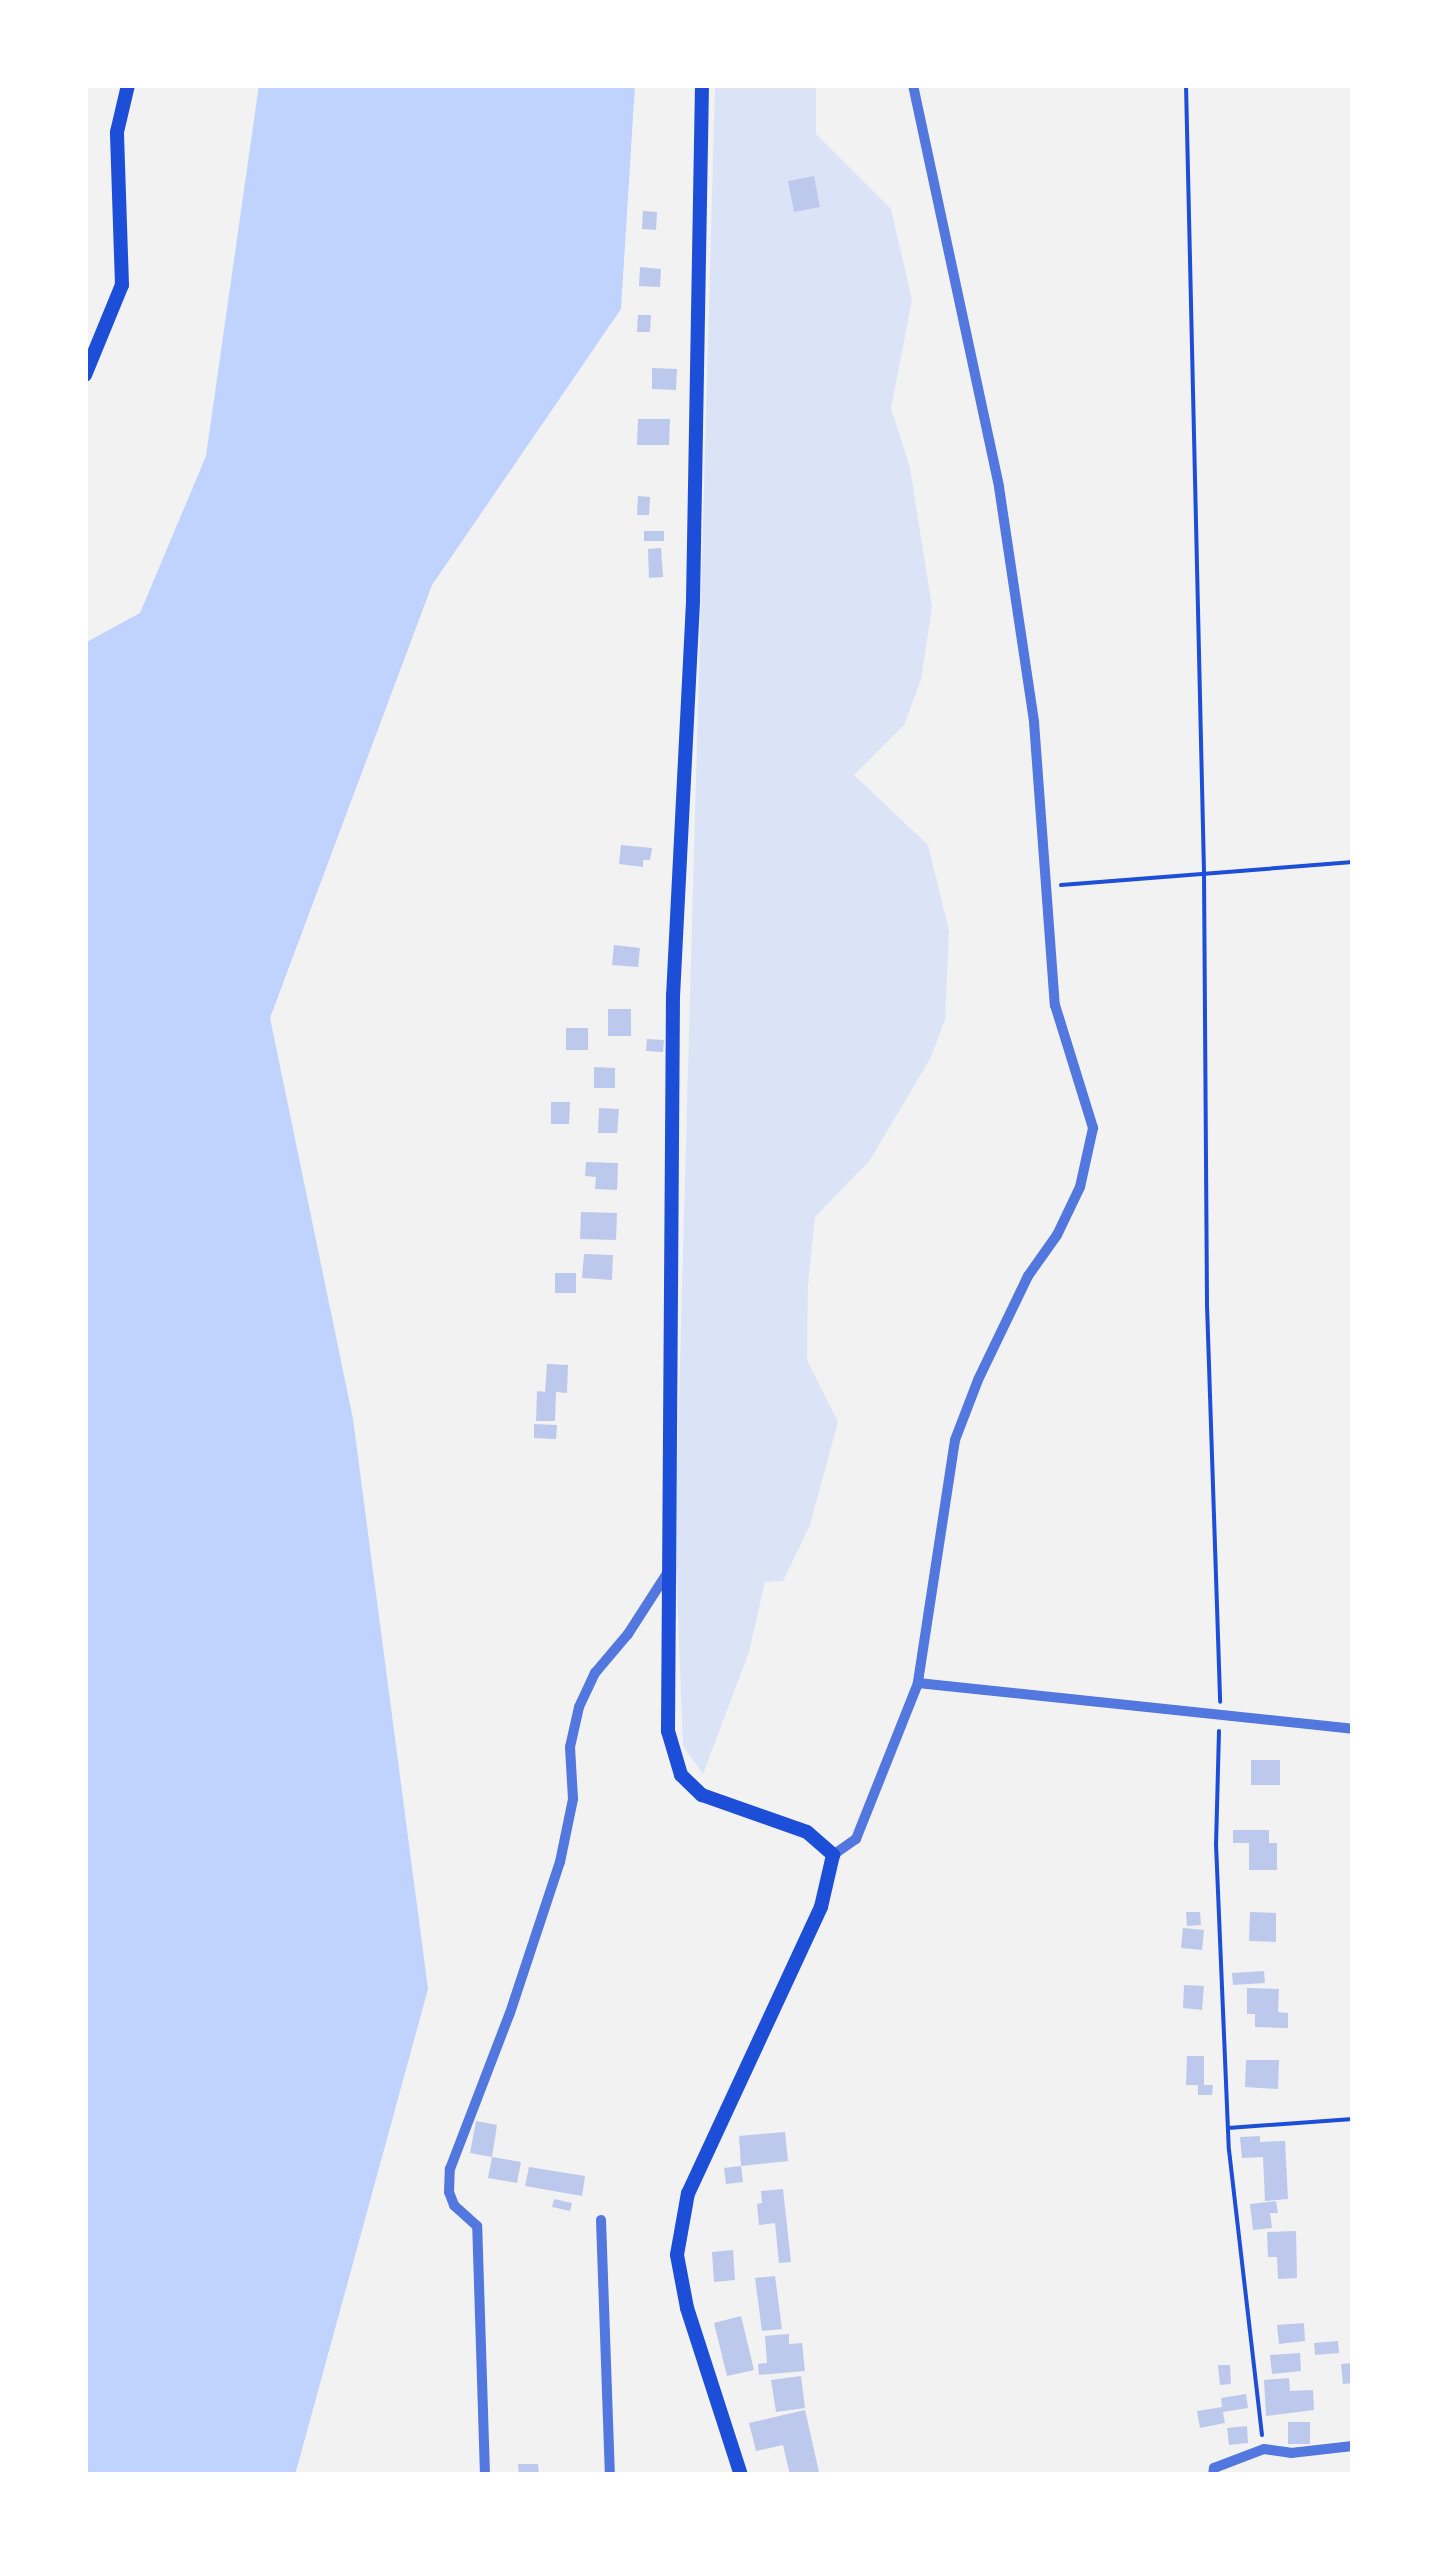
<!DOCTYPE html>
<html>
<head>
<meta charset="utf-8">
<style>
  body { margin:0 }
  #map { position:relative; width:1438px; height:2560px; overflow:hidden; background:#f2f2f2; font-family:"Archivo Narrow",sans-serif }
  div>[style] { position:absolute }
  .green>* { inset:0; background:#dbe4f7 }
  .water>* { inset:0; background:#bfd3fe }
  .building>* { inset:0; background:#bdc9ec }
  .path>* { height:4px; margin:-2px; padding:0 2px; transform-origin:2px; border-radius:2px; background:#1d4ed8 }
  .minor>* { height:10px; margin:-5px; padding:0 5px; transform-origin:5px; border-radius:5px; background:#5277de }
  .secondary>* { height:14px; margin:-7px; padding:0 7px; transform-origin:7px; border-radius:7px; background:#1d4ed8 }
  span { translate:-50% -50%; white-space:nowrap; text-align:center; line-height:1.15; -webkit-text-stroke:10px #fff; paint-order:stroke }
  .frame { position:absolute; inset:0; border:88px solid #fff; pointer-events:none }
</style>
</head>
<body>
<div id="map">
  <div class="green">
    <div style="clip-path:polygon(715px 85px,816px 85px,816px 134px,891px 209px,912px 300px,891px 408px,910px 468px,932px 607px,921px 680px,904px 725px,854px 775px,928px 845px,949px 931px,945px 1020px,930px 1059px,870px 1160px,815px 1217px,808px 1285px,807px 1360px,838px 1422px,810px 1525px,783px 1581px,765px 1582px,749px 1652px,703px 1774px,683px 1746px,675px 1543px)"></div>
  </div>
  <div class="water">
    <div style="clip-path:polygon(259px 85px,635px 85px,621px 309px,432px 585px,270px 1018px,353px 1419px,428px 1989px,295px 2475px,85px 2475px,85px 643px,140px 613px,206px 456px)"></div>
  </div>
  <div class="building">
    <div style="clip-path:polygon(814px 176px,820px 207px,794px 212px,788px 181px)"></div>
    <div style="clip-path:polygon(643px 211px,657px 212px,656px 230px,642px 229px)"></div>
    <div style="clip-path:polygon(640px 267px,661px 269px,660px 287px,639px 286px)"></div>
    <div style="clip-path:polygon(638px 315px,651px 315px,650px 332px,637px 332px)"></div>
    <div style="clip-path:polygon(652px 368px,677px 369px,676px 390px,652px 389px)"></div>
    <div style="clip-path:polygon(638px 419px,670px 419px,669px 445px,637px 445px)"></div>
    <div style="clip-path:polygon(638px 496px,650px 497px,649px 515px,637px 515px)"></div>
    <div style="clip-path:polygon(644px 531px,664px 531px,664px 541px,644px 541px)"></div>
    <div style="clip-path:polygon(661px 548px,663px 577px,649px 578px,648px 549px)"></div>
    <div style="clip-path:polygon(621px 845px,652px 848px,650px 860px,643px 860px,643px 867px,619px 864px)"></div>
    <div style="clip-path:polygon(614px 945px,640px 948px,638px 967px,612px 965px)"></div>
    <div style="clip-path:polygon(608px 1009px,631px 1009px,631px 1036px,608px 1036px)"></div>
    <div style="clip-path:polygon(566px 1028px,588px 1028px,588px 1050px,566px 1050px)"></div>
    <div style="clip-path:polygon(647px 1039px,664px 1040px,663px 1052px,646px 1051px)"></div>
    <div style="clip-path:polygon(594px 1067px,615px 1068px,615px 1088px,594px 1088px)"></div>
    <div style="clip-path:polygon(551px 1102px,570px 1102px,569px 1124px,551px 1124px)"></div>
    <div style="clip-path:polygon(599px 1108px,619px 1109px,617px 1133px,598px 1133px)"></div>
    <div style="clip-path:polygon(586px 1162px,618px 1163px,617px 1190px,595px 1189px,596px 1177px,585px 1176px)"></div>
    <div style="clip-path:polygon(581px 1212px,617px 1213px,616px 1240px,580px 1239px)"></div>
    <div style="clip-path:polygon(584px 1254px,613px 1255px,612px 1280px,582px 1278px)"></div>
    <div style="clip-path:polygon(555px 1273px,576px 1273px,576px 1293px,555px 1293px)"></div>
    <div style="clip-path:polygon(547px 1364px,568px 1365px,567px 1393px,556px 1392px,555px 1421px,536px 1421px,537px 1391px,545px 1392px)"></div>
    <div style="clip-path:polygon(534px 1424px,557px 1425px,556px 1439px,534px 1438px)"></div>
    <div style="clip-path:polygon(1251px 1760px,1280px 1760px,1280px 1785px,1251px 1785px)"></div>
    <div style="clip-path:polygon(1233px 1830px,1269px 1830px,1269px 1843px,1277px 1843px,1277px 1870px,1249px 1870px,1249px 1843px,1233px 1843px)"></div>
    <div style="clip-path:polygon(1186px 1912px,1200px 1912px,1201px 1925px,1187px 1926px)"></div>
    <div style="clip-path:polygon(1250px 1912px,1276px 1913px,1276px 1942px,1249px 1941px)"></div>
    <div style="clip-path:polygon(1183px 1928px,1204px 1930px,1202px 1950px,1181px 1948px)"></div>
    <div style="clip-path:polygon(1264px 1971px,1265px 1983px,1233px 1985px,1232px 1973px)"></div>
    <div style="clip-path:polygon(1184px 1985px,1204px 1986px,1202px 2010px,1183px 2008px)"></div>
    <div style="clip-path:polygon(1247px 1988px,1279px 1989px,1278px 2012px,1288px 2013px,1288px 2028px,1255px 2027px,1255px 2014px,1247px 2014px)"></div>
    <div style="clip-path:polygon(1187px 2056px,1204px 2056px,1204px 2085px,1213px 2085px,1212px 2095px,1198px 2095px,1198px 2085px,1186px 2085px)"></div>
    <div style="clip-path:polygon(1246px 2060px,1279px 2060px,1278px 2089px,1245px 2087px)"></div>
    <div style="clip-path:polygon(476px 2121px,497px 2125px,492px 2157px,470px 2153px)"></div>
    <div style="clip-path:polygon(785px 2132px,788px 2161px,741px 2166px,743px 2182px,726px 2184px,724px 2168px,741px 2166px,739px 2136px)"></div>
    <div style="clip-path:polygon(1260px 2136px,1260px 2142px,1285px 2141px,1288px 2199px,1265px 2201px,1263px 2157px,1242px 2158px,1240px 2137px)"></div>
    <div style="clip-path:polygon(492px 2157px,521px 2162px,517px 2183px,488px 2178px)"></div>
    <div style="clip-path:polygon(529px 2167px,585px 2176px,582px 2196px,525px 2186px)"></div>
    <div style="clip-path:polygon(783px 2189px,791px 2262px,779px 2263px,775px 2223px,759px 2225px,757px 2204px,762px 2203px,761px 2191px)"></div>
    <div style="clip-path:polygon(554px 2199px,572px 2203px,570px 2211px,552px 2207px)"></div>
    <div style="clip-path:polygon(1276px 2201px,1278px 2213px,1270px 2213px,1272px 2228px,1253px 2230px,1250px 2204px)"></div>
    <div style="clip-path:polygon(1296px 2231px,1297px 2278px,1278px 2279px,1277px 2257px,1268px 2257px,1267px 2232px)"></div>
    <div style="clip-path:polygon(733px 2250px,735px 2280px,714px 2282px,712px 2252px)"></div>
    <div style="clip-path:polygon(775px 2276px,782px 2329px,762px 2331px,755px 2278px)"></div>
    <div style="clip-path:polygon(741px 2316px,754px 2370px,727px 2376px,714px 2323px)"></div>
    <div style="clip-path:polygon(1304px 2323px,1305px 2341px,1279px 2344px,1277px 2325px)"></div>
    <div style="clip-path:polygon(789px 2334px,789px 2344px,802px 2343px,805px 2371px,759px 2375px,758px 2364px,767px 2363px,765px 2336px)"></div>
    <div style="clip-path:polygon(1338px 2341px,1339px 2353px,1315px 2355px,1314px 2343px)"></div>
    <div style="clip-path:polygon(1300px 2353px,1301px 2371px,1272px 2374px,1270px 2355px)"></div>
    <div style="clip-path:polygon(1353px 2363px,1353px 2383px,1343px 2384px,1341px 2364px)"></div>
    <div style="clip-path:polygon(1218px 2365px,1230px 2365px,1231px 2384px,1220px 2385px)"></div>
    <div style="clip-path:polygon(801px 2376px,805px 2408px,776px 2412px,771px 2380px)"></div>
    <div style="clip-path:polygon(1289px 2378px,1290px 2391px,1313px 2390px,1314px 2410px,1266px 2416px,1264px 2380px)"></div>
    <div style="clip-path:polygon(1246px 2394px,1248px 2408px,1223px 2412px,1225px 2423px,1200px 2428px,1197px 2411px,1222px 2407px,1221px 2398px)"></div>
    <div style="clip-path:polygon(805px 2410px,819px 2472px,790px 2475px,783px 2445px,756px 2451px,749px 2423px)"></div>
    <div style="clip-path:polygon(1288px 2422px,1310px 2422px,1310px 2444px,1288px 2444px)"></div>
    <div style="clip-path:polygon(1247px 2426px,1248px 2443px,1229px 2445px,1227px 2428px)"></div>
    <div style="clip-path:polygon(518px 2464px,538px 2464px,539px 2475px,519px 2475px)"></div>
  </div>
  <div class="path">
    <div style="left:1186px;top:85px;width:788px;rotate:88.69deg"></div>
    <div style="left:1204px;top:873px;width:432px;rotate:89.6deg"></div>
    <div style="left:1207px;top:1305px;width:397px;rotate:88.1deg"></div>
    <div style="left:1061px;top:885px;width:293px;rotate:-4.5deg"></div>
    <div style="left:1219px;top:1731px;width:113px;rotate:91.5deg"></div>
    <div style="left:1216px;top:1844px;width:306px;rotate:87.6deg"></div>
    <div style="left:1229px;top:2150px;width:287px;rotate:83.4deg"></div>
    <div style="left:1228px;top:2128px;width:125px;rotate:-4.1deg"></div>
  </div>
  <div class="minor">
    <div style="left:913px;top:85px;width:411px;rotate:77.9deg"></div>
    <div style="left:999px;top:487px;width:238px;rotate:81.5deg"></div>
    <div style="left:1034px;top:722px;width:284px;rotate:85.8deg"></div>
    <div style="left:1055px;top:1005px;width:129px;rotate:72.8deg"></div>
    <div style="left:1093px;top:1128px;width:60px;rotate:102.4deg"></div>
    <div style="left:1080px;top:1187px;width:53px;rotate:115.6deg"></div>
    <div style="left:1057px;top:1235px;width:50px;rotate:125.3deg"></div>
    <div style="left:1028px;top:1276px;width:115px;rotate:115.7deg"></div>
    <div style="left:978px;top:1380px;width:64px;rotate:111deg"></div>
    <div style="left:955px;top:1440px;width:246px;rotate:98.7deg"></div>
    <div style="left:833px;top:1855px;width:28px;rotate:-35deg"></div>
    <div style="left:856px;top:1839px;width:168px;rotate:-68.3deg"></div>
    <div style="left:918px;top:1683px;width:437px;rotate:6deg"></div>
    <div style="left:601px;top:2220px;width:255px;rotate:88deg"></div>
    <div style="left:485px;top:2475px;width:249px;rotate:-91.8deg"></div>
    <div style="left:477px;top:2226px;width:31px;rotate:-138deg"></div>
    <div style="left:454px;top:2205px;width:14px;rotate:-111deg"></div>
    <div style="left:449px;top:2192px;width:23px;rotate:-88deg"></div>
    <div style="left:450px;top:2169px;width:167px;rotate:-69deg"></div>
    <div style="left:510px;top:2013px;width:159px;rotate:-71.7deg"></div>
    <div style="left:560px;top:1862px;width:64px;rotate:-78.3deg"></div>
    <div style="left:573px;top:1799px;width:52px;rotate:-93.3deg"></div>
    <div style="left:570px;top:1747px;width:41px;rotate:-77.3deg"></div>
    <div style="left:579px;top:1707px;width:38px;rotate:-65deg"></div>
    <div style="left:595px;top:1673px;width:51px;rotate:-49.8deg"></div>
    <div style="left:628px;top:1634px;width:74px;rotate:-57.2deg"></div>
    <div style="left:1213px;top:2475px;width:7px;rotate:-82deg"></div>
    <div style="left:1214px;top:2468px;width:53px;rotate:-20.8deg"></div>
    <div style="left:1264px;top:2449px;width:27px;rotate:8deg"></div>
    <div style="left:1291px;top:2453px;width:62px;rotate:-6.4deg"></div>
  </div>
  <div class="secondary">
    <div style="left:702px;top:85px;width:517px;rotate:91deg"></div>
    <div style="left:693px;top:602px;width:394px;rotate:92.9deg"></div>
    <div style="left:673px;top:995px;width:736px;rotate:90.39deg"></div>
    <div style="left:668px;top:1731px;width:46px;rotate:73.5deg"></div>
    <div style="left:681px;top:1775px;width:29px;rotate:44deg"></div>
    <div style="left:702px;top:1795px;width:111px;rotate:19.4deg"></div>
    <div style="left:807px;top:1832px;width:35px;rotate:41deg"></div>
    <div style="left:833px;top:1855px;width:53px;rotate:103deg"></div>
    <div style="left:821px;top:1907px;width:315px;rotate:114.9deg"></div>
    <div style="left:688px;top:2193px;width:63px;rotate:100.1deg"></div>
    <div style="left:677px;top:2255px;width:54px;rotate:79.3deg"></div>
    <div style="left:687px;top:2308px;width:176px;rotate:72.1deg"></div>
    <div style="left:85px;top:375px;width:97px;rotate:-67.7deg"></div>
    <div style="left:122px;top:285px;width:153px;rotate:-91.9deg"></div>
    <div style="left:117px;top:132px;width:48px;rotate:-76.8deg"></div>
  </div>
  <div class="frame"></div>
</div>
</body>
</html>
